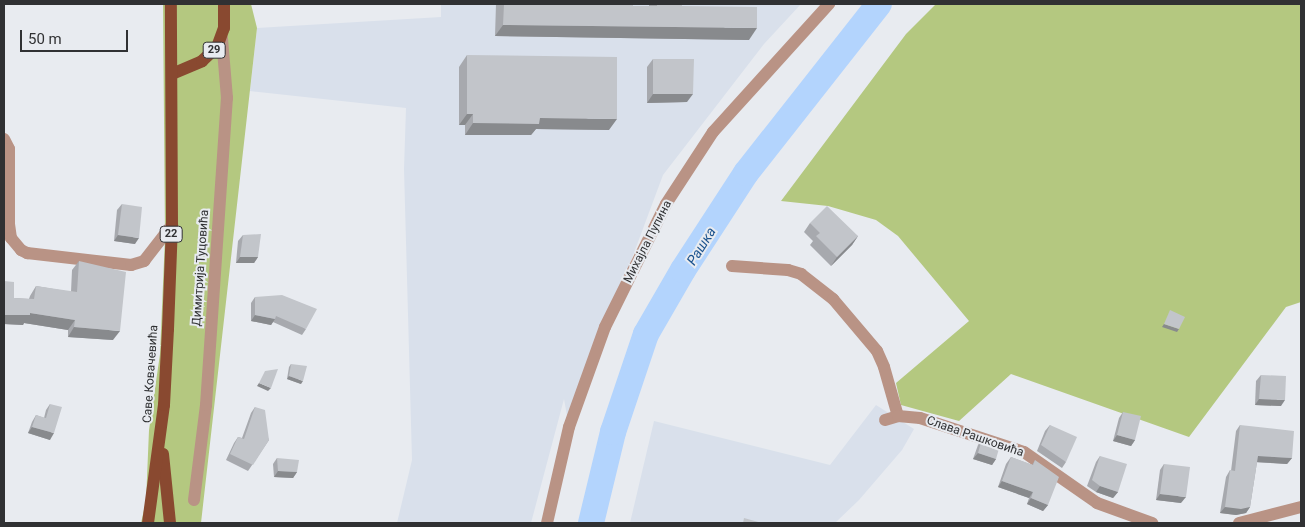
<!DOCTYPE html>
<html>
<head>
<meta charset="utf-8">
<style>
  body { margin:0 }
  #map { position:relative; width:1305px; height:527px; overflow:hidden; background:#e8ebf0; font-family:Roboto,sans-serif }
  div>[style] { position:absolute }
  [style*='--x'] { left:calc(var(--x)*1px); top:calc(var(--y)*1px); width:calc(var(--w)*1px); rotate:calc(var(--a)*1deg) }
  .built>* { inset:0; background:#d9e0eb }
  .green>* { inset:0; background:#b4c880 }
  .river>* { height:26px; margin:-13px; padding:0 13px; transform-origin:13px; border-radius:13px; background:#b3d4fd }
  .minor>* { height:12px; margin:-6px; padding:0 6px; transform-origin:6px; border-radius:6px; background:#b99385 }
  .tertiary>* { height:12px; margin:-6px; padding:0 6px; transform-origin:6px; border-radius:6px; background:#b99385 }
  .primary>* { height:12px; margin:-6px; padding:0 6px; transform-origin:6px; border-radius:6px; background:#894930 }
  .wall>* { inset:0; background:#a7a9ae }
  .shaded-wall>* { inset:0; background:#888a8d }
  .building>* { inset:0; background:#c2c5ca }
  span { translate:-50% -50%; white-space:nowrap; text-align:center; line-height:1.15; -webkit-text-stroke:4px #e8ebf0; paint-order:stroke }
  .shield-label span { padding:1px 4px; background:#e8ebf0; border:1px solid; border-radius:4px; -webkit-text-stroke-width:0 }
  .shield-label { font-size:11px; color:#303133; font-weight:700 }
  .street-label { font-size:12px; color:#303133 }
  .water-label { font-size:14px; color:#1d548f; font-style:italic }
  .frame { position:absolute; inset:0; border:5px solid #303133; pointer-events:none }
  .scale { position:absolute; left:20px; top:30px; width:108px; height:22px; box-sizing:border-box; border:2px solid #303133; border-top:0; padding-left:6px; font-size:15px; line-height:18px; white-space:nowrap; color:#303133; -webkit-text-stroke:4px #e8ebf0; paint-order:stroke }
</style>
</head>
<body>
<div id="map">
  <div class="built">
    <i style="clip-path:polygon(441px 4px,801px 4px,764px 44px,663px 175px,569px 427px,564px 399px,531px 523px,397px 523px,412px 460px,404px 169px,406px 108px,250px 91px,257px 28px,441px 17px)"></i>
    <i style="clip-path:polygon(876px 405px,914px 429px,902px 450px,859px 500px,835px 523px,630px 523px,654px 421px,830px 465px)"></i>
  </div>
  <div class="green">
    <i style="clip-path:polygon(163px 4px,251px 4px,257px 28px,201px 523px,141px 523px,146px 501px,149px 430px,160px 354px,165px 237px)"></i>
    <i style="clip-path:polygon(936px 4px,1301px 4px,1301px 302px,1286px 307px,1189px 437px,1011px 374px,959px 421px,901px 405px,896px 383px,969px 321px,898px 236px,876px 220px,828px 206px,781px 201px,906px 34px)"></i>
  </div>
  <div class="river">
    <i style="--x:591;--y:523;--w:94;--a:-76.4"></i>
    <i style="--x:613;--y:432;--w:103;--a:-71.4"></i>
    <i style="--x:646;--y:334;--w:74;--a:-60"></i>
    <i style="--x:683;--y:270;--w:116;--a:-57"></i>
    <i style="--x:746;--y:173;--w:215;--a:-51.8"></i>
  </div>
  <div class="minor">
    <i style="--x:4;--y:139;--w:11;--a:63"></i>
    <i style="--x:9;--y:149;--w:75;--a:90"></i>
    <i style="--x:9;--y:224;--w:14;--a:82"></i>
    <i style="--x:11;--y:238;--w:16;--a:50"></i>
    <i style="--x:21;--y:250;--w:7;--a:27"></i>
    <i style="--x:27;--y:253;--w:105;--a:6.6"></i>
    <i style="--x:131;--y:265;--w:14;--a:-17"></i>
    <i style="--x:144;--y:261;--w:46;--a:-52.1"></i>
    <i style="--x:732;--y:266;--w:56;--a:4.1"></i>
    <i style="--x:788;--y:270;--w:14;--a:17"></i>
    <i style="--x:801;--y:274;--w:41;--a:38"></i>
    <i style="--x:833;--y:299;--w:68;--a:49.8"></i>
    <i style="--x:877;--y:351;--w:17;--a:66"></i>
    <i style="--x:884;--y:367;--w:51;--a:74.1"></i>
    <i style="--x:885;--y:420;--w:14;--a:-17"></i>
    <i style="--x:898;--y:416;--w:22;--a:5"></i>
    <i style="--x:920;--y:418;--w:109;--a:18.1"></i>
    <i style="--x:1024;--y:452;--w:89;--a:34.9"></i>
    <i style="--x:1097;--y:503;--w:59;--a:20"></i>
    <i style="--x:194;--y:500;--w:96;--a:-82.8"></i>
    <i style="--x:206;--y:405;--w:308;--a:-86.1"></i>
    <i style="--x:227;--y:98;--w:60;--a:-94.8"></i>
    <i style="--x:1239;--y:523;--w:64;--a:-14.5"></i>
  </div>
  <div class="tertiary">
    <i style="--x:547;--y:523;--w:98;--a:-77.1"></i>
    <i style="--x:569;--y:427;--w:106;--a:-70.2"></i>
    <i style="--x:605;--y:327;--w:137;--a:-63.6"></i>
    <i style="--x:666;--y:204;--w:86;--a:-56.9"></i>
    <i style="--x:713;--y:132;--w:173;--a:-47.8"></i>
  </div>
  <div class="primary">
    <i style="--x:172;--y:74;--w:33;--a:-23"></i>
    <i style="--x:202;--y:61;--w:21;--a:-43"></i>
    <i style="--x:217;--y:47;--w:20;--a:-70"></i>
    <i style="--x:224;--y:28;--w:24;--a:-90"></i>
    <i style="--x:163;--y:454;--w:69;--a:84.2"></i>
    <i style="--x:148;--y:523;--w:119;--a:-82.3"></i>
    <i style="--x:164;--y:405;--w:76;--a:-87"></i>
    <i style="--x:168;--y:329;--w:104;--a:-87.8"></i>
    <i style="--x:172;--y:225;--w:221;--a:-90.3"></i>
  </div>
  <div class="wall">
    <i style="clip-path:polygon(496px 4px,633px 4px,633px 6px,649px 6px,649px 4px,682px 4px,682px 6px,749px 40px,495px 36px)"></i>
    <i style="clip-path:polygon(467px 55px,609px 130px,536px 129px,531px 135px,465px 135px,465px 125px,459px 125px,459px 67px)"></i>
    <i style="clip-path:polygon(653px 59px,687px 102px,647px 103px,647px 67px)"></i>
    <i style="clip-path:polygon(122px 204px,135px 244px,114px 241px,117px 210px)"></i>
    <i style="clip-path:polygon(810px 223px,858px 236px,852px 245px,831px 266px,810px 245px,813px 241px,804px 232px)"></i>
    <i style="clip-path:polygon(243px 235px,258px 257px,254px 263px,236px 263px,238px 241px)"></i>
    <i style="clip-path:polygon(79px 261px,113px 340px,68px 337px,68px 330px,24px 323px,23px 325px,4px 324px,4px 281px,14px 298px,29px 299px,30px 296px,36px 286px,71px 292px,72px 270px)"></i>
    <i style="clip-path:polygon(255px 297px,306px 329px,302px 335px,273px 322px,271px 325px,251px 321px,251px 303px)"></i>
    <i style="clip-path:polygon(291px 364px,301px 384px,287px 379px,289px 367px)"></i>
    <i style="clip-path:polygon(1261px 375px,1281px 406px,1255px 405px,1256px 381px)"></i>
    <i style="clip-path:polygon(50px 404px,50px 440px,28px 433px,32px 422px,36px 415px,44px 418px,46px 410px)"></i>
    <i style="clip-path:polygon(255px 407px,269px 440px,248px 471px,226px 460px,234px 443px,238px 437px,242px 438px,251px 413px)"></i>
    <i style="clip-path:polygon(1123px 412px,1135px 440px,1131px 446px,1113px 441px,1119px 418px)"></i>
    <i style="clip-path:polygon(1050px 425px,1066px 462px,1062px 468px,1037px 451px,1045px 431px)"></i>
    <i style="clip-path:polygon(1240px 425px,1292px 458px,1287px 464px,1257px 462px,1250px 507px,1246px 513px,1236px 515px,1220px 513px,1226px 477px,1230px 470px,1231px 471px,1236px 431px)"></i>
    <i style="clip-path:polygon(982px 439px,996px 459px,992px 465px,973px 459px,978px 445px)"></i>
    <i style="clip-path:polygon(1100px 456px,1118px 492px,1113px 498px,1096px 492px,1087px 486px,1096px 462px)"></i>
    <i style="clip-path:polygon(1011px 457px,1032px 465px,1035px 460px,1048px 505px,1043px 511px,1027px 504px,1029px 498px,998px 487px,1006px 464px)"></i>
    <i style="clip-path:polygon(277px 458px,297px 472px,293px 478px,274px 477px,273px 464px)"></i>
    <i style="clip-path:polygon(1164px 464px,1181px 503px,1156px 500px,1160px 470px)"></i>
  </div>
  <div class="shaded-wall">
    <i style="clip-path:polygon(503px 25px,757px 28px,749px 40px,495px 36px)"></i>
    <i style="clip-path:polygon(653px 94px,693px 94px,687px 102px,647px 103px)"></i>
    <i style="clip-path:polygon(467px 114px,473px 114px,465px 125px,459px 125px)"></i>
    <i style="clip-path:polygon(540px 118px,617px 119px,609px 130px,536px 129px,531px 135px,465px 135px,473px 123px)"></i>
    <i style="clip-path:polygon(118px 235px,139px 238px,135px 244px,114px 241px)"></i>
    <i style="clip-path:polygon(858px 236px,852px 245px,831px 266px,837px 257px)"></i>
    <i style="clip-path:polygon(240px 257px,258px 257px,254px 263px,236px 263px)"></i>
    <i style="clip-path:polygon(30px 313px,75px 320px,68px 330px,24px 323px,23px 325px,4px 324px,4px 315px)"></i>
    <i style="clip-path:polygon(255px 315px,275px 319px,271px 325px,251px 321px)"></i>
    <i style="clip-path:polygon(1164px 324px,1179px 329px,1177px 332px,1162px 327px)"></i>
    <i style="clip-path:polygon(74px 327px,120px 331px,113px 340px,68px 337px)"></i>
    <i style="clip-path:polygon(289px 376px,303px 381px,301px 384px,287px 379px)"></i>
    <i style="clip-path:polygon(259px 383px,271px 388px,268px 391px,257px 386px)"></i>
    <i style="clip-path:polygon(1259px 399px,1285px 400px,1281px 406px,1255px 405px)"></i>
    <i style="clip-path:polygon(32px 427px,54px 433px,50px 440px,28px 433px)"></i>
    <i style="clip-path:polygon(1117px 435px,1135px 440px,1131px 446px,1113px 441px)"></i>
    <i style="clip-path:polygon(978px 453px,996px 459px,992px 465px,973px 459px)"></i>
    <i style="clip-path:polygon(1258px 456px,1292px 458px,1287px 464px,1253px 462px)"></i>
    <i style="clip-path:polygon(278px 471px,297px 472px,293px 478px,274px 477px)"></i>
    <i style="clip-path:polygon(1002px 481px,1033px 492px,1029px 498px,998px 487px)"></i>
    <i style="clip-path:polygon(1100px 486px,1118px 492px,1113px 498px,1096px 492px)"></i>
    <i style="clip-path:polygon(1160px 494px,1186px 497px,1181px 503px,1156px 500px)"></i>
    <i style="clip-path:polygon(1031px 498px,1048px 505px,1043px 511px,1027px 504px)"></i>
    <i style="clip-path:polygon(1225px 507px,1250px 507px,1246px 513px,1236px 515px,1220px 513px)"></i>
  </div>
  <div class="building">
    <i style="clip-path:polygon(504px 4px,633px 4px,633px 6px,657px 6px,657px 4px,682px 4px,682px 6px,757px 7px,757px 28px,503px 25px)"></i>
    <i style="clip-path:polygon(467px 55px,617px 57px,617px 119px,540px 118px,539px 124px,473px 123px,473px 114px,467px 114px)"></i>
    <i style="clip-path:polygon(653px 59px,694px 59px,693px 94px,653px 94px)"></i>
    <i style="clip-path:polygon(122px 204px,142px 207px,139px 238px,118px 235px)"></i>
    <i style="clip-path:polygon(827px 206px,858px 236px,837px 257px,816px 236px,820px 233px,810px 223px)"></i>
    <i style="clip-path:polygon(261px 234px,258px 257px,240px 257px,243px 235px)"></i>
    <i style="clip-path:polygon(79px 261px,126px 272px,120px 331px,74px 327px,75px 320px,30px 313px,30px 315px,4px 315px,4px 281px,14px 282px,14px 298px,34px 299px,36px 286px,77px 292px)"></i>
    <i style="clip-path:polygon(282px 295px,317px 309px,306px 329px,276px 316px,275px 319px,255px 315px,255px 297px)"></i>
    <i style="clip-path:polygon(1170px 310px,1185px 317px,1179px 329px,1164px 324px)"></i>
    <i style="clip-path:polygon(291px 364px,307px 366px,303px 381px,289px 376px)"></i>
    <i style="clip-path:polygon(278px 369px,271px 388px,259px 383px,265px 371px)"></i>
    <i style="clip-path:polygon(1261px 375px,1286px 376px,1285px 400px,1259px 399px)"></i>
    <i style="clip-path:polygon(50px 404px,62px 407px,54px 433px,32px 427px,36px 415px,46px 418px)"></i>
    <i style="clip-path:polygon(255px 407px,265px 410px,269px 440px,253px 465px,230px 454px,238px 437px,244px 439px)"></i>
    <i style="clip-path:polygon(1123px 412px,1141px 416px,1135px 440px,1117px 435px)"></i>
    <i style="clip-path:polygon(1050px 425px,1077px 437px,1066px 462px,1041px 445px)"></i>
    <i style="clip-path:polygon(1240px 425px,1294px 431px,1292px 458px,1258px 456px,1250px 507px,1241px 509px,1225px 507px,1230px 470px,1235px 471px)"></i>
    <i style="clip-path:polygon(982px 439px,1000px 445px,996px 459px,978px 453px)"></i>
    <i style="clip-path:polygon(1100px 456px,1127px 464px,1118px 492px,1100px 486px,1092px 480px)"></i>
    <i style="clip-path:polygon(1011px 457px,1033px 465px,1035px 460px,1059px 477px,1048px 505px,1031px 498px,1033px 492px,1002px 481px)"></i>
    <i style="clip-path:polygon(277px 458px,299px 460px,297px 472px,278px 471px)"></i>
    <i style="clip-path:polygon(1164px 464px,1190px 467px,1186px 497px,1160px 494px)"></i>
    <i style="clip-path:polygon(744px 518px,762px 523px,743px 523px)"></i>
  </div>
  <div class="shield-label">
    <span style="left:214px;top:50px">29</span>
    <span style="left:171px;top:234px">22</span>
  </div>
  <div class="street-label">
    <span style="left:648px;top:242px;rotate:-63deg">Михајла Пупина</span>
    <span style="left:201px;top:268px;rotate:-86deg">Димитрија Туцовића</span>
    <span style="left:151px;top:374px;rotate:-86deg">Саве Ковачевића</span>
    <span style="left:975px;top:437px;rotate:19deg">Слава Рашковића</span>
  </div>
  <div class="water-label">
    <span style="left:701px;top:246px;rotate:-58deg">Рашка</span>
  </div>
  <div class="frame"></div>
  <div class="scale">50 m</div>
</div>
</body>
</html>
